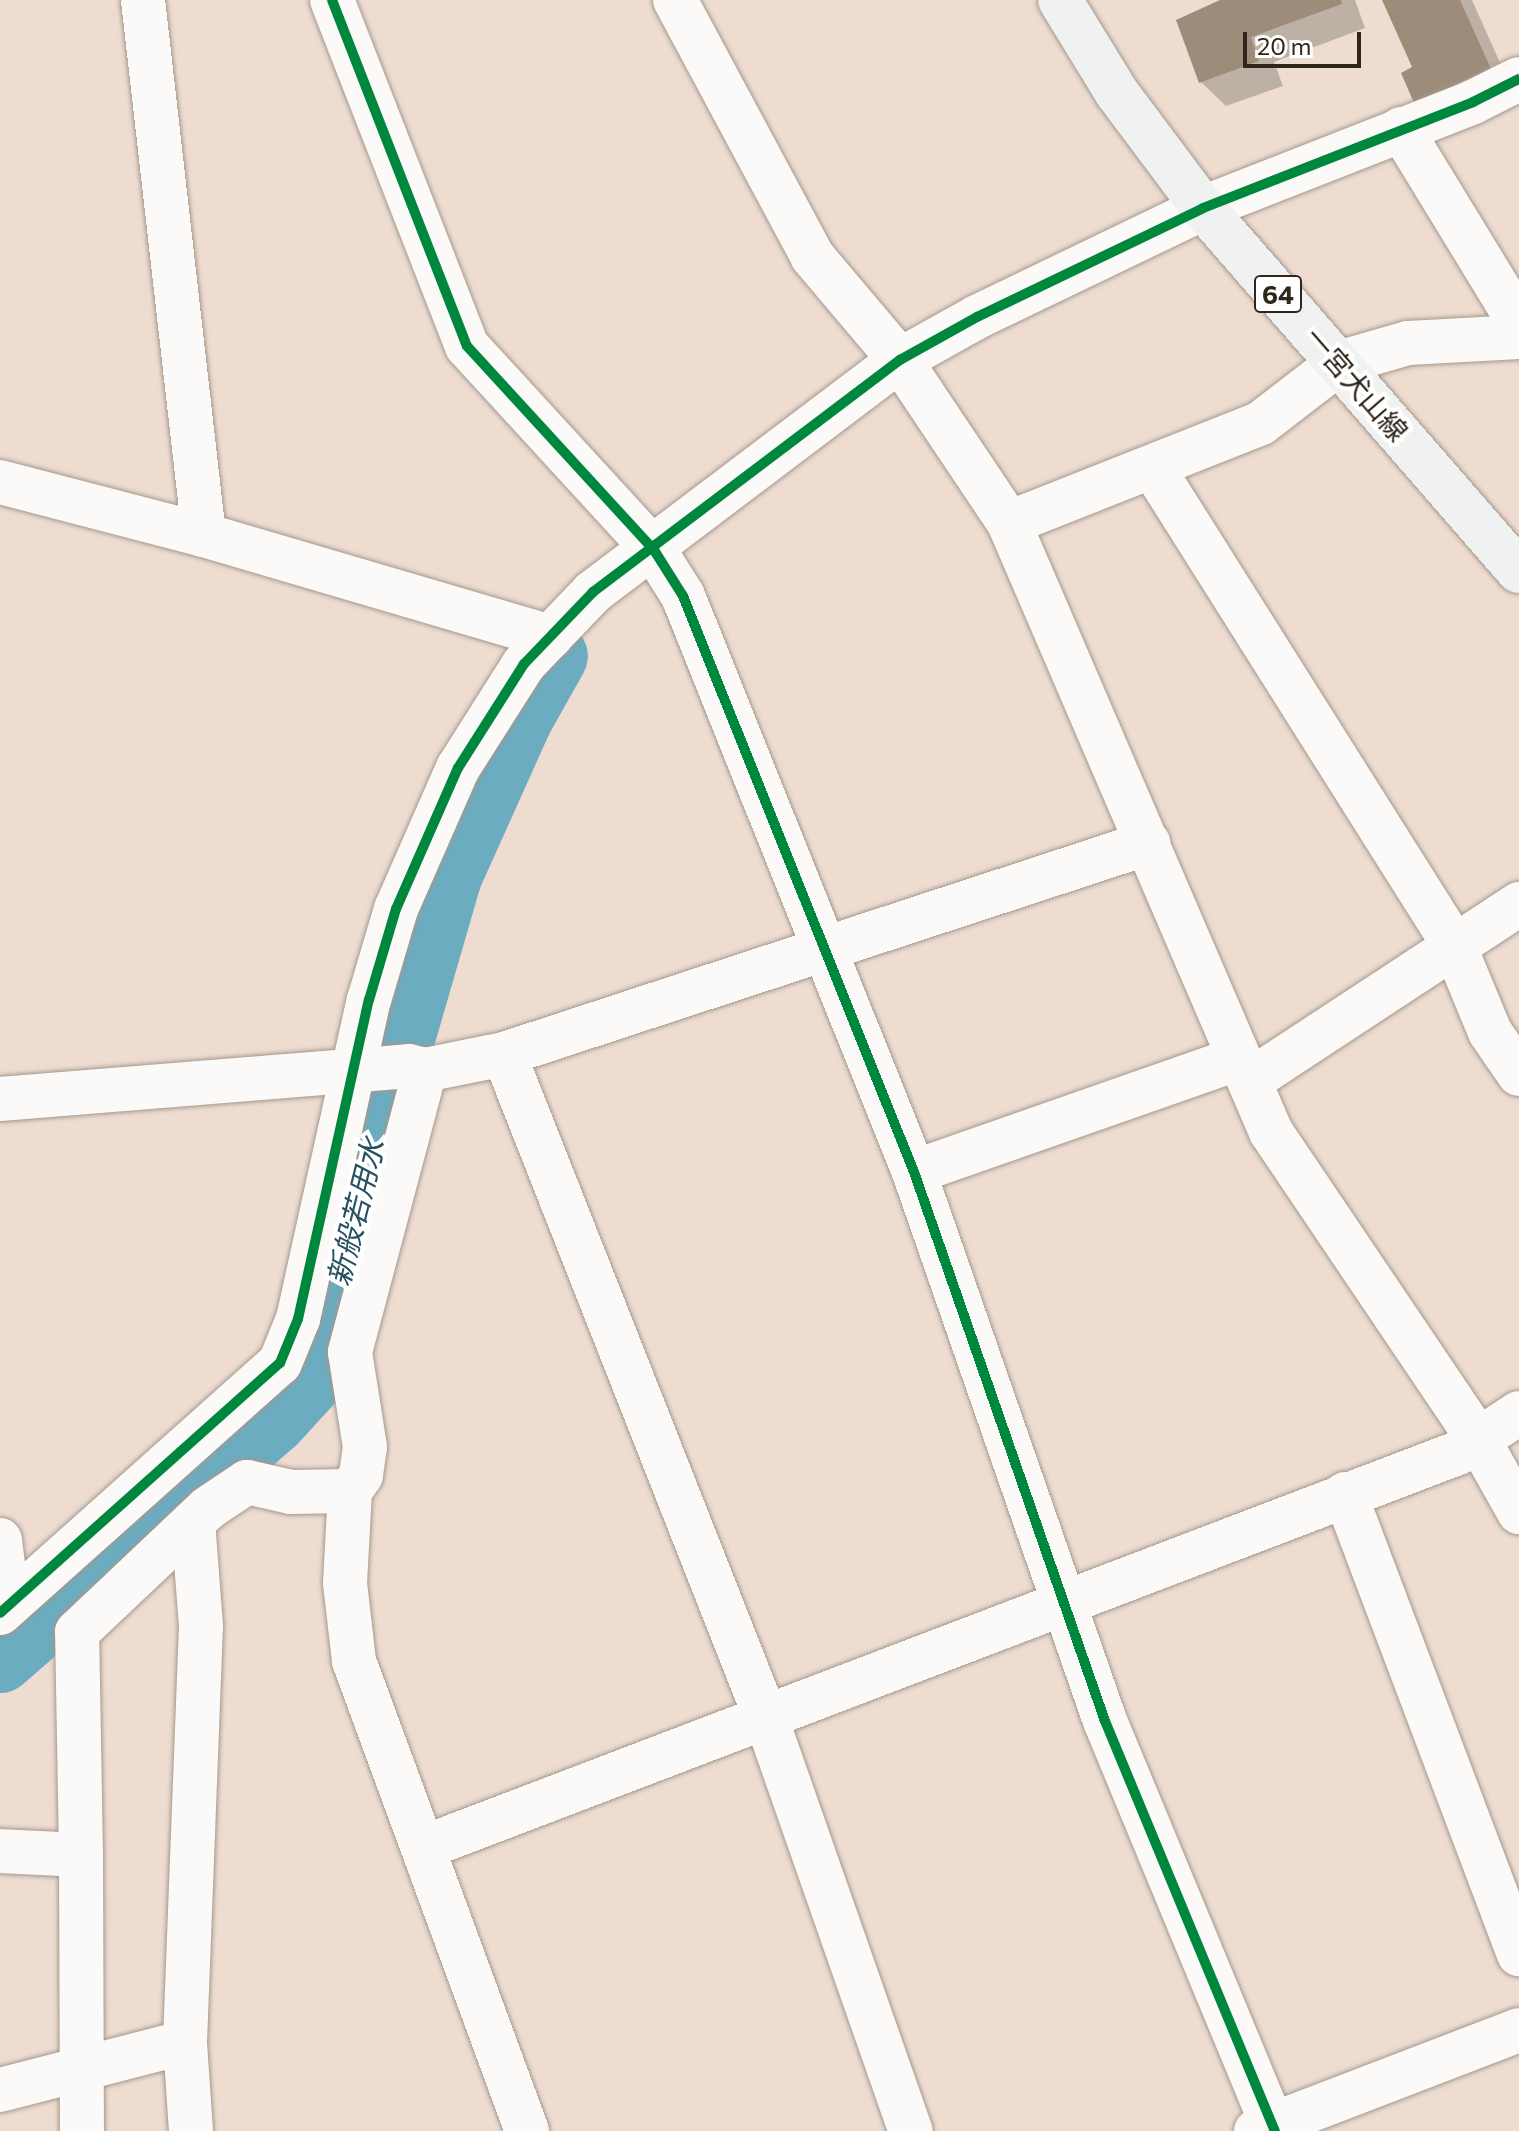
<!DOCTYPE html>
<html>
<head>
<meta charset="utf-8">
<style>
  body { margin:0 }
  #map { position:relative; width:1519px; height:2131px; overflow:hidden; background:#eddccf; font-family:Commissioner,"Noto Sans JP",sans-serif }
  div>[style] { position:absolute }
  [style*='--x'] { left:calc(var(--x)*1px); top:calc(var(--y)*1px); width:calc(var(--w)*1px); rotate:calc(var(--a)*1deg) }
  .shadow>* { inset:0; background:#0003 }
  .river>* { height:70px; margin:-35px; padding:0 35px; transform-origin:35px; border-radius:35px; background:#6bacc0 }
  .building>* { inset:0; background:#9e8c7a }
  .roads { filter:drop-shadow(0 0 2px #a5988e) drop-shadow(0 0 2px #a5988e) }
  .minor>* { height:44px; margin:-22px; padding:0 22px; transform-origin:22px; border-radius:22px; background:#fcfaf8 }
  .major>* { height:44px; margin:-22px; padding:0 22px; transform-origin:22px; border-radius:22px; background:#f0f1f1 }
  .cycleway>* { height:10px; margin:-5px; padding:0 5px; transform-origin:5px; border-radius:5px; background:#00873e }
  span { translate:-50% -50%; white-space:nowrap; text-align:center; line-height:1.15; -webkit-text-stroke:8px #fff; paint-order:stroke }
  .shield-label span { padding:2px 6px; background:#fff; border:2px solid; border-radius:6px; -webkit-text-stroke-width:0 }
  .shield-label { font-size:26px; color:#30251b; font-weight:700 }
  .street-label { font-size:28px; color:#30251b }
  .water-label { font-size:30px; color:#275060; font-style:italic }
  .scale { position:absolute; left:1243px; top:32px; width:118px; height:36px; box-sizing:border-box; border:4px solid #30251b; border-top:0; padding-left:10px; font-size:24px; line-height:28px; white-space:nowrap; color:#30251b; -webkit-text-stroke:6px #fff; paint-order:stroke }
</style>
</head>
<body>
<div id="map">
  <div class="shadow">
    <i style="clip-path:polygon(1222px 0,1355px 0,1365px 28px,1274px 62px,1283px 86px,1226px 106px,1201px 82px)"></i>
    <i style="clip-path:polygon(evenodd,1384px 0,1472px 0,1514px 94px,1441px 126px,1384px 0,1499px 63px,1501px 66px,1435px 95px,1435px 91px,1499px 63px)"></i>
  </div>
  <div class="river">
    <i style="--x:0;--y:1658;--w:361;--a:-41.2"></i>
    <i style="--x:272;--y:1420;--w:65;--a:-47.5"></i>
    <i style="--x:316;--y:1372;--w:273;--a:-76.4"></i>
    <i style="--x:380;--y:1107;--w:241;--a:-73.8"></i>
    <i style="--x:447;--y:876;--w:173;--a:-65.8"></i>
    <i style="--x:518;--y:718;--w:71;--a:-60.6"></i>
  </div>
  <div class="building">
    <i style="clip-path:polygon(1220px 0,1341px 0,1342px 4px,1251px 37px,1259px 61px,1199px 83px,1176px 20px)"></i>
    <i style="clip-path:polygon(1382px 0,1460px 0,1491px 69px,1414px 103px,1401px 73px,1412px 67px)"></i>
  </div>
  <div class="roads">
    <div class="minor">
      <i style="--x:143;--y:0;--w:538;--a:83.5"></i>
      <i style="--x:332;--y:0;--w:371;--a:68.7"></i>
      <i style="--x:467;--y:346;--w:277;--a:47.5"></i>
      <i style="--x:654;--y:550;--w:54;--a:57.8"></i>
      <i style="--x:683;--y:596;--w:621;--a:68.15"></i>
      <i style="--x:914;--y:1172;--w:581;--a:70.82"></i>
      <i style="--x:1105;--y:1721;--w:444;--a:67.5"></i>
      <i style="--x:675;--y:0;--w:290;--a:61.8"></i>
      <i style="--x:812;--y:256;--w:136;--a:49.8"></i>
      <i style="--x:900;--y:360;--w:196;--a:56.2"></i>
      <i style="--x:1009;--y:523;--w:663;--a:66.72"></i>
      <i style="--x:1271;--y:1132;--w:370;--a:56"></i>
      <i style="--x:1478;--y:1439;--w:84;--a:60.7"></i>
      <i style="--x:1401;--y:129;--w:226;--a:58.6"></i>
      <i style="--x:1153;--y:468;--w:564;--a:57.75"></i>
      <i style="--x:1454;--y:945;--w:94;--a:67.5"></i>
      <i style="--x:1490;--y:1032;--w:51;--a:55.4"></i>
      <i style="--x:0;--y:482;--w:211;--a:14.6"></i>
      <i style="--x:204;--y:535;--w:361;--a:16.4"></i>
      <i style="--x:1009;--y:523;--w:271;--a:-21.6"></i>
      <i style="--x:1261;--y:423;--w:98;--a:-37.6"></i>
      <i style="--x:1339;--y:363;--w:72;--a:-16.2"></i>
      <i style="--x:1408;--y:343;--w:111;--a:-3.1"></i>
      <i style="--x:504;--y:1054;--w:714;--a:68.47"></i>
      <i style="--x:766;--y:1718;--w:438;--a:70.7"></i>
      <i style="--x:1251;--y:1080;--w:321;--a:-33.3"></i>
      <i style="--x:0;--y:1099;--w:410;--a:-4.6"></i>
      <i style="--x:409;--y:1066;--w:16;--a:14"></i>
      <i style="--x:425;--y:1070;--w:81;--a:-11.4"></i>
      <i style="--x:504;--y:1054;--w:678;--a:-18.14"></i>
      <i style="--x:914;--y:1172;--w:341;--a:-19.3"></i>
      <i style="--x:350;--y:1491;--w:19;--a:-55"></i>
      <i style="--x:361;--y:1475;--w:28;--a:-82"></i>
      <i style="--x:365;--y:1447;--w:96;--a:-99"></i>
      <i style="--x:350;--y:1352;--w:292;--a:-75.1"></i>
      <i style="--x:1345;--y:1494;--w:492;--a:69.3"></i>
      <i style="--x:0;--y:1540;--w:66;--a:83.1"></i>
      <i style="--x:0;--y:1613;--w:375;--a:-41.8"></i>
      <i style="--x:280;--y:1363;--w:48;--a:-67.8"></i>
      <i style="--x:298;--y:1319;--w:327;--a:-77.5"></i>
      <i style="--x:369;--y:1000;--w:95;--a:-73.5"></i>
      <i style="--x:396;--y:909;--w:154;--a:-66.3"></i>
      <i style="--x:458;--y:768;--w:123;--a:-57.6"></i>
      <i style="--x:524;--y:664;--w:100;--a:-46.2"></i>
      <i style="--x:593;--y:592;--w:385;--a:-37.1"></i>
      <i style="--x:900;--y:360;--w:88;--a:-29.2"></i>
      <i style="--x:977;--y:317;--w:251;--a:-25.7"></i>
      <i style="--x:1203;--y:208;--w:290;--a:-21.4"></i>
      <i style="--x:1473;--y:102;--w:51;--a:-26.6"></i>
      <i style="--x:425;--y:1847;--w:1106;--a:-20.88"></i>
      <i style="--x:1458;--y:1453;--w:73;--a:-33.3"></i>
      <i style="--x:0;--y:1851;--w:81;--a:2.8"></i>
      <i style="--x:81;--y:1855;--w:223;--a:-91"></i>
      <i style="--x:77;--y:1632;--w:180;--a:-43.4"></i>
      <i style="--x:208;--y:1508;--w:47;--a:-33.7"></i>
      <i style="--x:247;--y:1482;--w:45;--a:12.8"></i>
      <i style="--x:291;--y:1492;--w:59;--a:-1"></i>
      <i style="--x:350;--y:1491;--w:92;--a:93.1"></i>
      <i style="--x:345;--y:1583;--w:79;--a:83.4"></i>
      <i style="--x:354;--y:1661;--w:501;--a:69.79"></i>
      <i style="--x:81;--y:1855;--w:276;--a:89.8"></i>
      <i style="--x:0;--y:2090;--w:191;--a:-14.5"></i>
      <i style="--x:191;--y:2131;--w:89;--a:-93.9"></i>
      <i style="--x:185;--y:2042;--w:416;--a:-87.8"></i>
      <i style="--x:201;--y:1626;--w:104;--a:-94.4"></i>
      <i style="--x:1256;--y:2131;--w:282;--a:-21"></i>
    </div>
    <div class="major">
      <i style="--x:1060;--y:0;--w:109;--a:58.5"></i>
      <i style="--x:1117;--y:93;--w:144;--a:53.2"></i>
      <i style="--x:1203;--y:208;--w:481;--a:49"></i>
    </div>
  </div>
  <div class="cycleway">
    <i style="--x:332;--y:0;--w:371;--a:68.7"></i>
    <i style="--x:467;--y:346;--w:277;--a:47.5"></i>
    <i style="--x:654;--y:550;--w:54;--a:57.8"></i>
    <i style="--x:683;--y:596;--w:621;--a:68.15"></i>
    <i style="--x:914;--y:1172;--w:581;--a:70.82"></i>
    <i style="--x:1105;--y:1721;--w:444;--a:67.5"></i>
    <i style="--x:0;--y:1613;--w:375;--a:-41.8"></i>
    <i style="--x:280;--y:1363;--w:48;--a:-67.8"></i>
    <i style="--x:298;--y:1319;--w:327;--a:-77.5"></i>
    <i style="--x:369;--y:1000;--w:95;--a:-73.5"></i>
    <i style="--x:396;--y:909;--w:154;--a:-66.3"></i>
    <i style="--x:458;--y:768;--w:123;--a:-57.6"></i>
    <i style="--x:524;--y:664;--w:100;--a:-46.2"></i>
    <i style="--x:593;--y:592;--w:385;--a:-37.1"></i>
    <i style="--x:900;--y:360;--w:88;--a:-29.2"></i>
    <i style="--x:977;--y:317;--w:251;--a:-25.7"></i>
    <i style="--x:1203;--y:208;--w:290;--a:-21.4"></i>
    <i style="--x:1473;--y:102;--w:51;--a:-26.6"></i>
  </div>
  <div class="shield-label">
    <span style="left:1278px;top:294px">64</span>
  </div>
  <div class="street-label">
    <span style="left:1357px;top:384px;rotate:49deg">一宮犬山線</span>
  </div>
  <div class="water-label">
    <span style="left:355px;top:1212px;rotate:-76deg">新般若用水</span>
  </div>
  <div class="scale">20 m</div>
</div>
</body>
</html>
